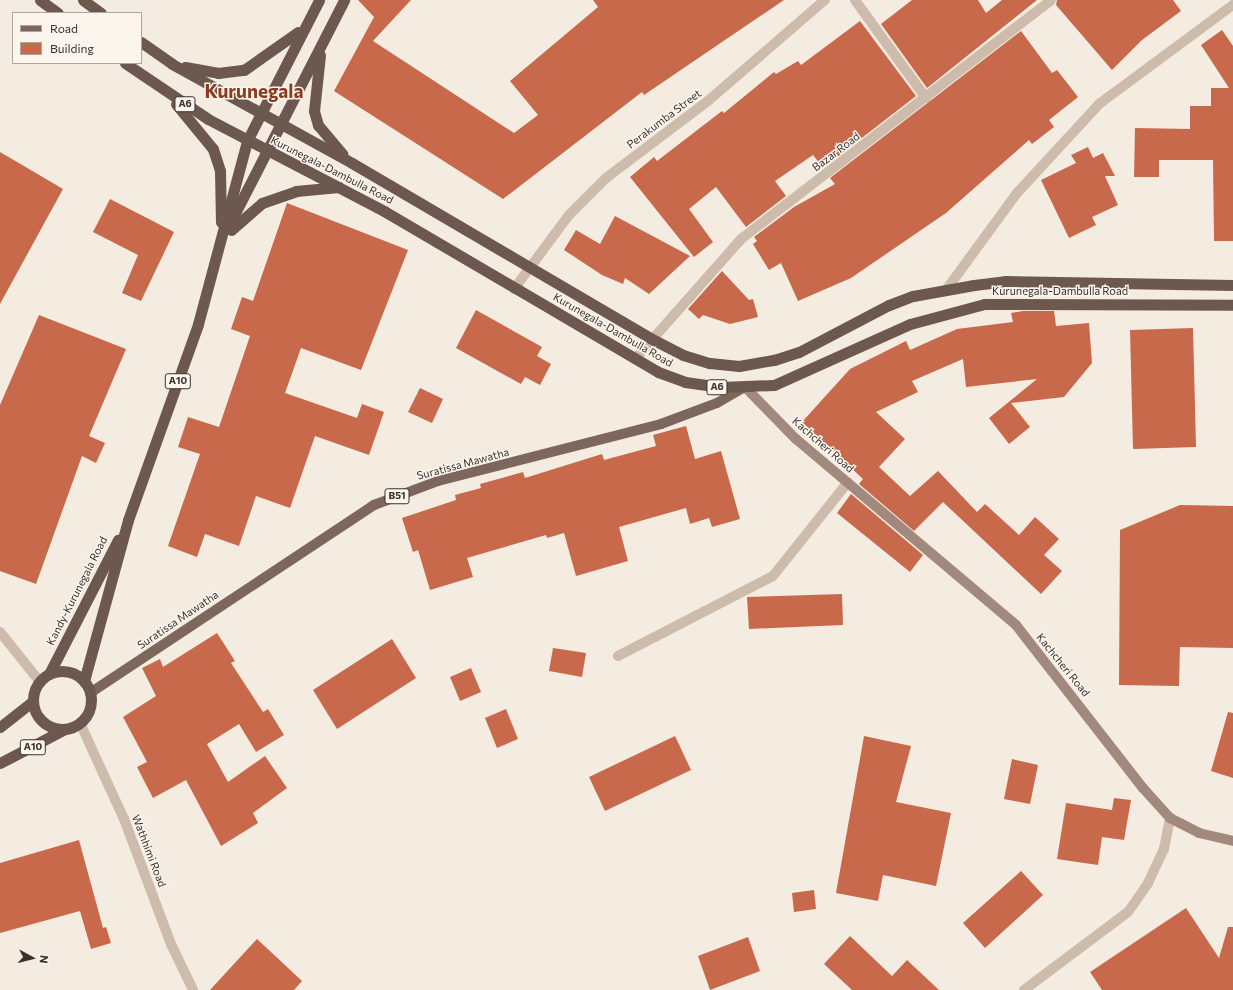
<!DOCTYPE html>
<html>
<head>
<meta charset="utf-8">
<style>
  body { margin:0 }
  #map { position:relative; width:1233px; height:990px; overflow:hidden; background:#f4ebe1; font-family:Commissioner,sans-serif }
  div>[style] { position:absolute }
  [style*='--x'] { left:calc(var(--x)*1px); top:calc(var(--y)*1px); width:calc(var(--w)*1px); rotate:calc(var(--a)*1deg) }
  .building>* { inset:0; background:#c8694b }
  .minor>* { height:10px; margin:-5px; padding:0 5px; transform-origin:5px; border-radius:5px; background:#cdbbac }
  .tertiary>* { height:10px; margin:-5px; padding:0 5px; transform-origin:5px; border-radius:5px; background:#cdbbac }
  .secondary>* { height:10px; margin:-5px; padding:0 5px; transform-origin:5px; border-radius:5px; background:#a18a7d }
  .primary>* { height:10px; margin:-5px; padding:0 5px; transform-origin:5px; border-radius:5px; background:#7d675c }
  .trunk>* { height:11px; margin:-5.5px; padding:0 5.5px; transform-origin:5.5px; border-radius:5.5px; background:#6c584f }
  .trunk>.ring { margin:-5.5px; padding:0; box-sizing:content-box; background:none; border:11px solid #6c584f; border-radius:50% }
  span { translate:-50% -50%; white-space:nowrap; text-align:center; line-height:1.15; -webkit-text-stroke:3px #fbf5ee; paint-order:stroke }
  .shield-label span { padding:1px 3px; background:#fbf5ee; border:1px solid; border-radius:3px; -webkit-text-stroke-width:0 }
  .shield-label { font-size:10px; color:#3b302b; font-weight:700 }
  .street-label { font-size:11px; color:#3b302b }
  .town-label { font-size:19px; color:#8c3b22; font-weight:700 }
  .legend { position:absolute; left:12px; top:12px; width:130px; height:52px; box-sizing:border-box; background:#fbf5ee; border:1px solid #aea6a0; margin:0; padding:5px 7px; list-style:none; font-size:12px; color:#3b302b }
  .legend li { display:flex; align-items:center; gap:8px; height:20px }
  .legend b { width:20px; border:1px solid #aea6a0 }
  .north { position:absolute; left:12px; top:938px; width:40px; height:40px; -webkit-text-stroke:3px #fbf5ee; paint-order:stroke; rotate:97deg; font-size:11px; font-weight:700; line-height:16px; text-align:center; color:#3b302b }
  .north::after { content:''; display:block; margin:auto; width:14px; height:18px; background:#3b302b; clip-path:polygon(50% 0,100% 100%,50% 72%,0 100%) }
</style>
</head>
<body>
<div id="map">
  <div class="building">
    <i style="clip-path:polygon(358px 0,411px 0,373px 41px,514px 133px,538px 115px,510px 81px,598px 7px,593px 0,784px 0,644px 95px,642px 92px,503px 199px,334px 91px,374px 17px)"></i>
    <i style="clip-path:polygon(912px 0,978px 0,986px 13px,1002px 0,1037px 0,927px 88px,881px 24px)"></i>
    <i style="clip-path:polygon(1057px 0,1173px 0,1181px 11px,1142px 40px,1112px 70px,1056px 5px)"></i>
    <i style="clip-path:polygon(860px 21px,916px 96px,823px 168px,813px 155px,775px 181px,786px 196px,746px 227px,716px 187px,689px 209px,713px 242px,694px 257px,630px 177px,654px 157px,657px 161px,722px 111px,724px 113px,774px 72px,776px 74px,798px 61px,801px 65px)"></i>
    <i style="clip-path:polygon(1222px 30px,1233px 46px,1233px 241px,1214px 241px,1213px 160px,1159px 160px,1159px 177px,1134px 177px,1135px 128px,1190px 129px,1190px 106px,1211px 106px,1211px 88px,1229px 88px,1201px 45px)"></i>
    <i style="clip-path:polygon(1021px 31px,1052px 73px,1057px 70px,1078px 97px,1049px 120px,1054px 127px,1032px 144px,1029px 140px,946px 213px,851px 278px,798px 301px,781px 263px,769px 270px,753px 244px,757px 241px,754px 237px,794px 207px,835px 184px,830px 178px)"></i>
    <i style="clip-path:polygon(1088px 147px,1093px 158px,1103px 153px,1115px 176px,1105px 176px,1118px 205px,1092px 217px,1096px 225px,1069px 238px,1041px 180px,1076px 163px,1071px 155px)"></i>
    <i style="clip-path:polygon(0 152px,63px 189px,0 304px)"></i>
    <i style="clip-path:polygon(110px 199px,174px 232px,141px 301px,122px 293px,138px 255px,93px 232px)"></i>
    <i style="clip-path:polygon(287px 203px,408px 250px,361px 370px,301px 348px,285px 393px,357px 418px,362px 404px,384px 412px,369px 455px,315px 436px,290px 508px,256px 496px,239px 546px,205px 534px,197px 557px,168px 546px,200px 454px,178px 447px,188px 417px,219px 427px,250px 336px,231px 329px,242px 297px,253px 301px)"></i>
    <i style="clip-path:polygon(615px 216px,690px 256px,649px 294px,625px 278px,623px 284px,602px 275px,564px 250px,576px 230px,600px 244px)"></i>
    <i style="clip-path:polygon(722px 271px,749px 300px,753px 299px,758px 317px,730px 324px,703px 315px,699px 319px,688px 309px)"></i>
    <i style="clip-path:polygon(476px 310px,542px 347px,537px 356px,551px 364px,540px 385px,525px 377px,521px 384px,456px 348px)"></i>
    <i style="clip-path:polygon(1023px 311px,1054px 311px,1056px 326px,1089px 323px,1092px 363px,1064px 397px,1011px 403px,1030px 427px,1009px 444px,989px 418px,1037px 379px,966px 387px,963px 359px,912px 381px,918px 392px,876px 412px,905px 439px,879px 467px,910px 496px,938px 471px,977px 512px,985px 504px,1019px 535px,1035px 517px,1059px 539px,1044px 555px,1062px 571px,1041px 594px,943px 502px,914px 531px,859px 484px,863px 479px,802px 422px,850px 369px,906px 341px,910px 350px,957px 329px,1013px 322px,1011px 313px)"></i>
    <i style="clip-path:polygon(39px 315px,126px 349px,89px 436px,105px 443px,96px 463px,82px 456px,36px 584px,0 571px,0 405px)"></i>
    <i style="clip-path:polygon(1193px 328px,1196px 447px,1133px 449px,1130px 330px)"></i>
    <i style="clip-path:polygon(420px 388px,443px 399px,432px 423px,408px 412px)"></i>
    <i style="clip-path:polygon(686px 426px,695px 459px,721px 451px,740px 519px,712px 527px,709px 518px,690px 524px,686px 508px,619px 527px,628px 561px,576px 576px,564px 533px,547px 538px,546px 535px,467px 558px,473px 577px,430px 590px,418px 550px,413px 552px,402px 518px,456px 500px,455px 495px,481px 488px,480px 484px,523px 472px,525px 478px,602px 454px,604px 460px,656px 446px,653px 435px)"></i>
    <i style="clip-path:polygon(851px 494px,923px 555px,910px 572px,837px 513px)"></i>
    <i style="clip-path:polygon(1180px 505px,1233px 506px,1233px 648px,1180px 647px,1179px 686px,1119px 685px,1120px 530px)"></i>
    <i style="clip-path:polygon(842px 594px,843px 625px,749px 629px,747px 597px)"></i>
    <i style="clip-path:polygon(217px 633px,235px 661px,231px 663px,263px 712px,268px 709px,284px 735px,256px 752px,239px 724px,207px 744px,228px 782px,265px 756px,287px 788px,253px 813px,258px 823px,221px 846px,186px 780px,153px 798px,137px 767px,147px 762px,123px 717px,156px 696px,142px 668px,160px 659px,163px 667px)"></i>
    <i style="clip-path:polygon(392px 639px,416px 678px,337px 729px,313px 690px)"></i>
    <i style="clip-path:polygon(553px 648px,586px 653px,582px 677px,549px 671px)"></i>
    <i style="clip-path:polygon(471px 668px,481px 692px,460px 701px,450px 677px)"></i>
    <i style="clip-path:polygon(506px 709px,518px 739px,497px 748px,485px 718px)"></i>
    <i style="clip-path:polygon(1228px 712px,1233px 713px,1233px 778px,1211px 771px)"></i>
    <i style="clip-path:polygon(675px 736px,691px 770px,605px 811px,589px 777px)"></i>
    <i style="clip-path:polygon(864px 736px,911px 746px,896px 802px,951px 813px,936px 886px,883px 875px,878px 901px,836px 893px)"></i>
    <i style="clip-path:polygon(1012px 759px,1038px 765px,1030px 804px,1004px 799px)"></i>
    <i style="clip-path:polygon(1114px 798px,1131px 800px,1124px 840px,1102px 837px,1098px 865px,1057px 859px,1066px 803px,1112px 810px)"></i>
    <i style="clip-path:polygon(79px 840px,103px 928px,106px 927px,111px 943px,91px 949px,80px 911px,0 933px,0 863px)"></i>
    <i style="clip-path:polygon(1021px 871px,1043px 895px,985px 948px,963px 923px)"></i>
    <i style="clip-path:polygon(814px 890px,816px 909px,794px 912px,792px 893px)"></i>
    <i style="clip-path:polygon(1186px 908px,1219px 958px,1228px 927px,1233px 927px,1233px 990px,1102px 990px,1090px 972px)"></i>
    <i style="clip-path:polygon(850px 936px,892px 976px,907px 960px,939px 990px,852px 990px,824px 964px)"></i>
    <i style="clip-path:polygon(748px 937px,760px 971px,710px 990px,698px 956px)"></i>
    <i style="clip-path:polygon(257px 939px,302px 981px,294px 990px,210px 990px)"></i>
  </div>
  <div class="minor">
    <i style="--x:855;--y:0;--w:121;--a:54.1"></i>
    <i style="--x:514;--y:289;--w:92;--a:-53.4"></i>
    <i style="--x:569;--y:215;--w:52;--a:-45"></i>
    <i style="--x:606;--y:178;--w:129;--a:-37.1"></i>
    <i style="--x:709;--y:100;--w:153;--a:-40.8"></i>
    <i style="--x:946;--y:290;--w:120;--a:-53.8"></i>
    <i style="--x:1017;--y:193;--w:121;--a:-47.3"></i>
    <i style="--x:1099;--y:104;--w:167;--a:-36.5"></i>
    <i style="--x:635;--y:359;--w:160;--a:-48.5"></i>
    <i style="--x:741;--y:239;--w:391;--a:-37.6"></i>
    <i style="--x:0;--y:632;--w:64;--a:51.3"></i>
    <i style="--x:618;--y:656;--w:174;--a:-27.3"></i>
    <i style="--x:773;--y:576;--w:120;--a:-51.4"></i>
  </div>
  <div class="tertiary">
    <i style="--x:80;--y:723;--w:106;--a:65.4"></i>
    <i style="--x:124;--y:819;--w:134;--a:69.4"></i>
    <i style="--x:171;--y:944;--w:51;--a:64.4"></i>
    <i style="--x:1024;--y:990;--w:130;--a:-36.9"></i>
    <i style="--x:1128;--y:912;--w:35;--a:-55"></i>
    <i style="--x:1148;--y:883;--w:38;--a:-65"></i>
    <i style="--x:1164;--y:849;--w:32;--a:-79"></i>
  </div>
  <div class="secondary">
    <i style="--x:745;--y:387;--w:73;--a:45.6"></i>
    <i style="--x:796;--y:439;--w:288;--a:40.2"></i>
    <i style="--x:1016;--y:625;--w:207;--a:52.1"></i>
    <i style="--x:1143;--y:788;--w:40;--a:48"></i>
    <i style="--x:1170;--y:818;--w:33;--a:27"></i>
    <i style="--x:1199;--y:833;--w:35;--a:13"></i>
  </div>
  <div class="primary">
    <i style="--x:90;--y:693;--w:341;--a:-33.5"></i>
    <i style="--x:374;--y:505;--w:68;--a:-20.6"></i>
    <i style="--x:438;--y:481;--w:230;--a:-14.3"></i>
    <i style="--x:661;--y:424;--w:60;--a:-20.6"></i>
    <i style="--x:717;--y:403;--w:32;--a:-30"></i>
  </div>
  <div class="trunk">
    <i style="--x:40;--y:0;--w:22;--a:36"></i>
    <i style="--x:83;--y:0;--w:22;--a:36"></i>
    <i style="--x:141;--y:42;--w:38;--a:35"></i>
    <i style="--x:172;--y:64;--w:205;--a:28.8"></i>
    <i style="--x:352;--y:163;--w:346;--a:30.4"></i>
    <i style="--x:650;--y:338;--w:37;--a:27"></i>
    <i style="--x:683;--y:355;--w:28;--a:17"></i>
    <i style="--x:710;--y:363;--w:29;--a:6"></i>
    <i style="--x:739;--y:366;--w:36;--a:-10"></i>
    <i style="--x:774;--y:360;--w:26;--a:-18"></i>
    <i style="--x:799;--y:352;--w:102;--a:-27.6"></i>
    <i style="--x:889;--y:305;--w:26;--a:-21"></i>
    <i style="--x:913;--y:296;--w:62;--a:-10.2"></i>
    <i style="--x:974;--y:285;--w:31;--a:-7"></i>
    <i style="--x:1005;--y:281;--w:228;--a:1"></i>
    <i style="--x:320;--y:55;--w:56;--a:96.1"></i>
    <i style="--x:314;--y:111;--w:15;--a:74"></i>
    <i style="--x:318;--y:125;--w:38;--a:50"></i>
    <i style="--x:125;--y:63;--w:100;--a:34"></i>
    <i style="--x:208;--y:119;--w:199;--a:27.6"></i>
    <i style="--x:384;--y:211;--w:318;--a:30.4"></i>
    <i style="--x:658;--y:372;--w:29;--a:20"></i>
    <i style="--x:685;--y:382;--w:36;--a:8"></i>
    <i style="--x:721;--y:387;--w:53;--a:-2.2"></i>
    <i style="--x:774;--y:385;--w:149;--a:-24.2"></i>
    <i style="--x:910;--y:324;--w:77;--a:-15.1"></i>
    <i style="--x:984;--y:304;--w:249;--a:0.2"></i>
    <i style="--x:185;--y:67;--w:34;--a:10"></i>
    <i style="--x:218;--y:73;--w:26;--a:-7"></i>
    <i style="--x:244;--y:70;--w:66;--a:-35.1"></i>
    <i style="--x:176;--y:104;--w:58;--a:50.6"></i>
    <i style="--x:213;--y:149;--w:23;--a:72"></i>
    <i style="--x:220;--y:171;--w:51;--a:88.9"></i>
    <i style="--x:229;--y:225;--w:253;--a:-62.9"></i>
    <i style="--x:231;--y:230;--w:41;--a:-41.1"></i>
    <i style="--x:262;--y:203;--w:36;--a:-19"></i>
    <i style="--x:296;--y:191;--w:43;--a:-5.3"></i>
    <i class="ring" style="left:33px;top:671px;width:47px;height:47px"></i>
    <i style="--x:49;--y:674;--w:151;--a:-62.8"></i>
    <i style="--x:84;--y:681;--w:167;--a:-74.7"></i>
    <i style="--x:128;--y:520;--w:208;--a:-70.3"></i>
    <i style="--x:198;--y:324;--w:189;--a:-75"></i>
    <i style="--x:247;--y:141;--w:158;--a:-62.9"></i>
    <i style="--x:0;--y:727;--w:42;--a:-38.2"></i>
    <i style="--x:0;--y:763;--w:73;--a:-27.6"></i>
  </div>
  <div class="shield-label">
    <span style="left:185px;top:104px">A6</span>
    <span style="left:178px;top:381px">A10</span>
    <span style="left:717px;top:387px">A6</span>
    <span style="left:397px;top:496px">B51</span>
    <span style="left:33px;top:747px">A10</span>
  </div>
  <div class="street-label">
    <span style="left:664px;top:119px;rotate:-37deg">Perakumba Street</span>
    <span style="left:836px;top:152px;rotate:-37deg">Bazar Road</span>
    <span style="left:332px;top:170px;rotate:27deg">Kurunegala-Dambulla Road</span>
    <span style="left:1060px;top:291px">Kurunegala-Dambulla Road</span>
    <span style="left:613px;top:330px;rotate:30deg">Kurunegala-Dambulla Road</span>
    <span style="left:823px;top:445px;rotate:41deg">Kachcheri Road</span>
    <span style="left:463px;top:464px;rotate:-15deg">Suratissa Mawatha</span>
    <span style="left:77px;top:591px;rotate:-63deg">Kandy-Kurunegala Road</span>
    <span style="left:178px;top:620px;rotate:-34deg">Suratissa Mawatha</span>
    <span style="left:1063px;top:665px;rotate:51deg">Kachcheri Road</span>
    <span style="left:149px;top:851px;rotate:69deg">Wathhimi Road</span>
  </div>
  <div class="town-label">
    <span style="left:254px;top:91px">Kurunegala</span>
  </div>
  <ul class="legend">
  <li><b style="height:5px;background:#7d675c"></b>Road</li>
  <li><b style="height:11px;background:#c8694b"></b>Building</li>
  </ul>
  <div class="north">N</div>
</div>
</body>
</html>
